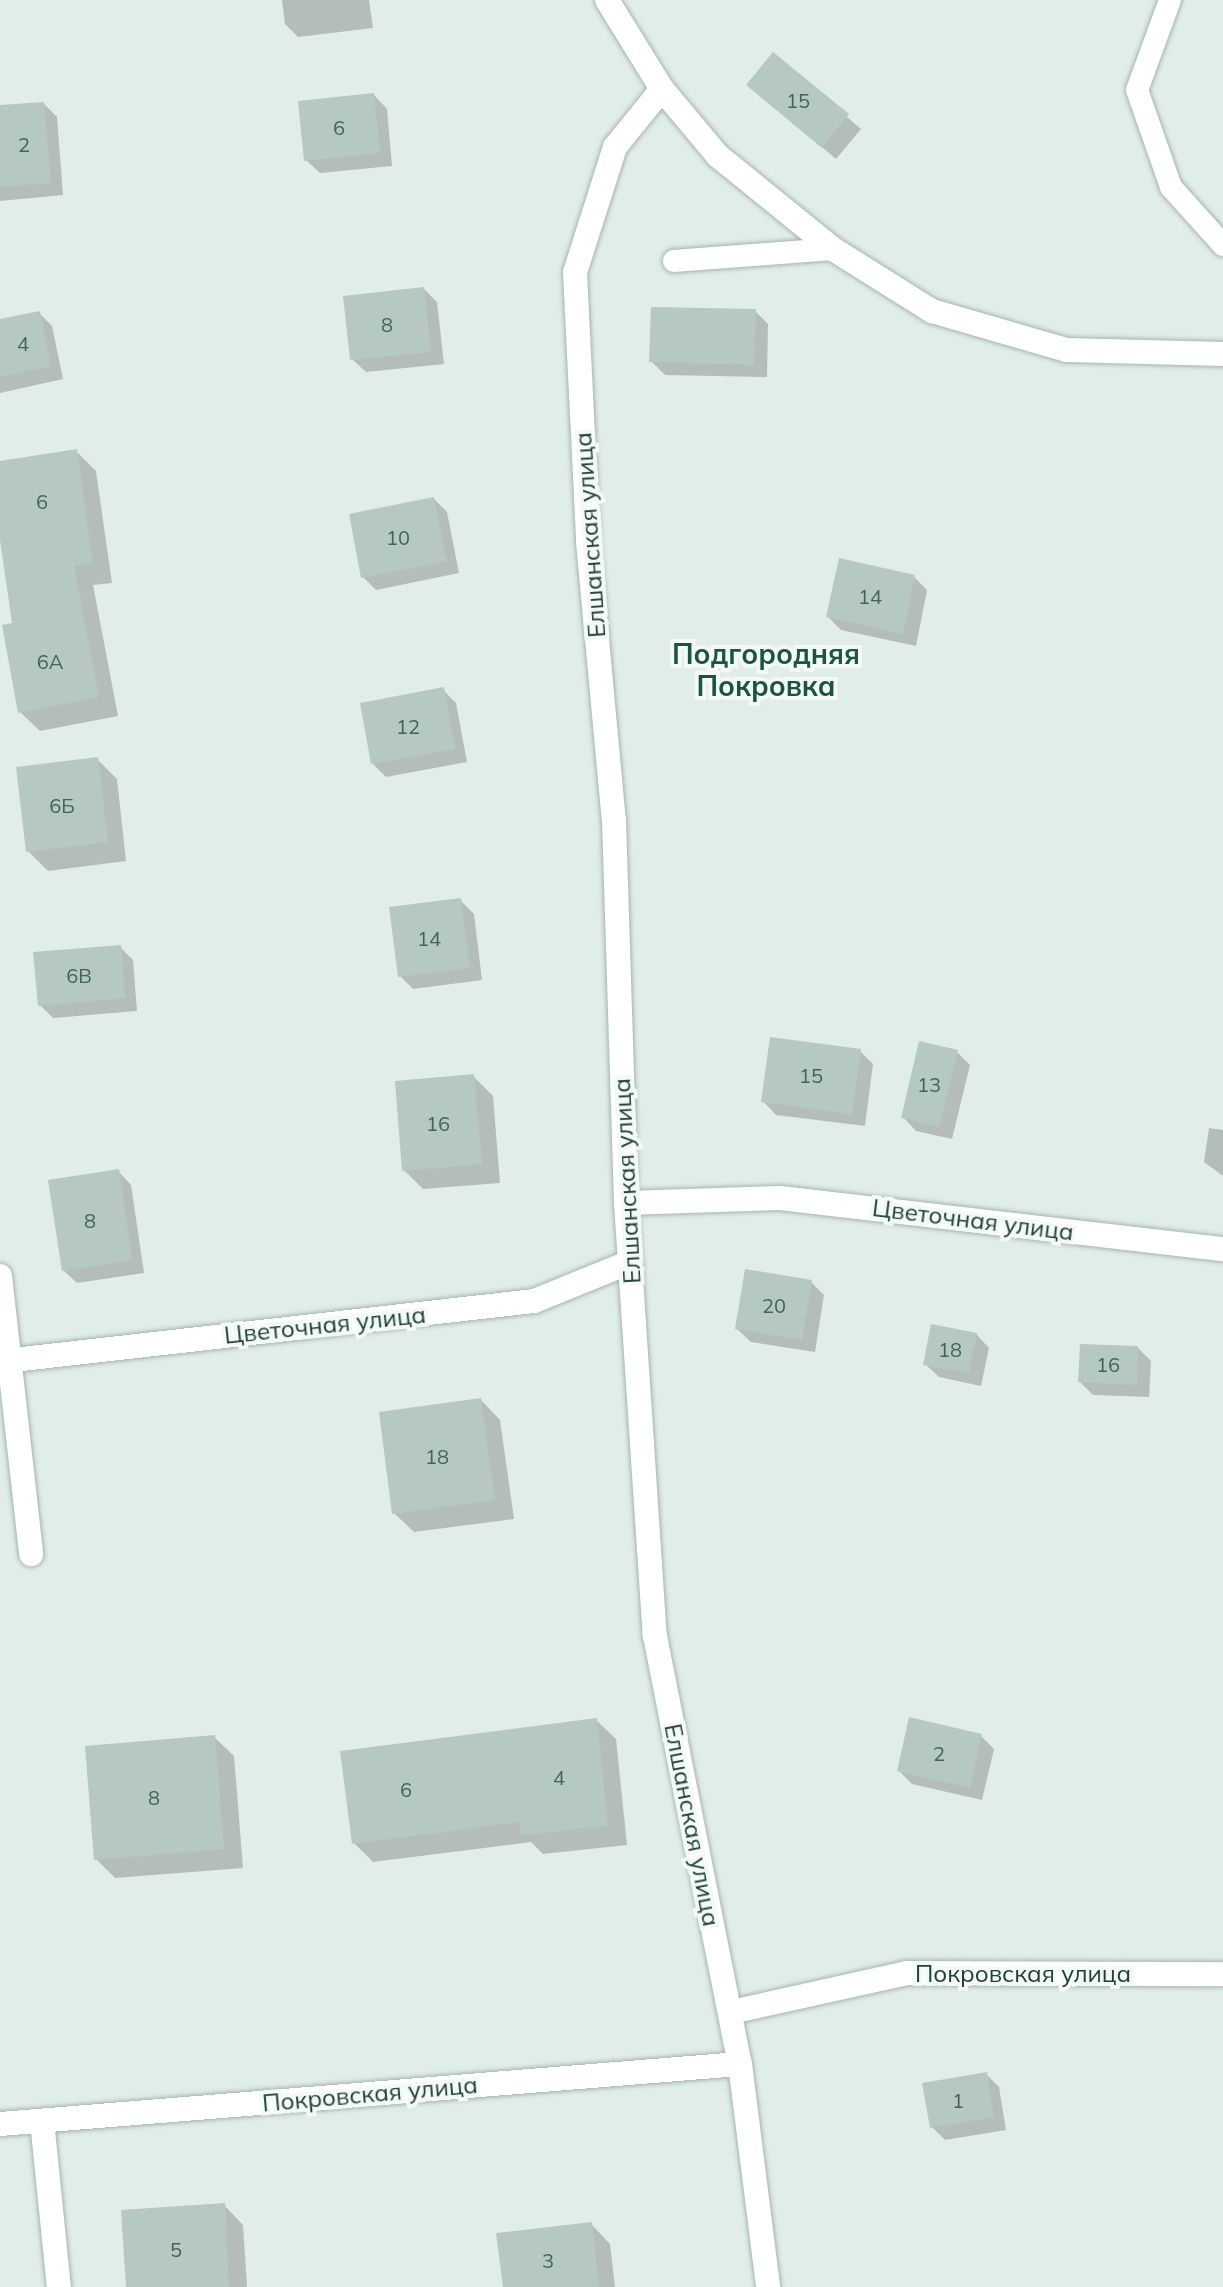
<!DOCTYPE html>
<html>
<head>
<meta charset="utf-8">
<style>
  body { margin:0 }
  #map { position:relative; width:1223px; height:2287px; overflow:hidden; background:#e1ede8; font-family:Mulish,sans-serif }
  div>[style] { position:absolute }
  [style*='--x'] { left:calc(var(--x)*1px); top:calc(var(--y)*1px); width:calc(var(--w)*1px); rotate:calc(var(--a)*1deg) }
  .shadow>* { inset:0; background:#0003 }
  .building>* { inset:0; background:#b6c9c0 }
  .roads { filter:drop-shadow(0 0 2px #a3b6af) drop-shadow(0 0 2px #a3b6af) }
  .lane>* { height:22px; margin:-11px; padding:0 11px; transform-origin:11px; border-radius:11px; background:#fff }
  .street>* { height:24px; margin:-12px; padding:0 12px; transform-origin:12px; border-radius:12px; background:#fff }
  .secondary>* { height:24px; margin:-12px; padding:0 12px; transform-origin:12px; border-radius:12px; background:#fff }
  span { translate:-50% -50%; white-space:nowrap; text-align:center; line-height:1.15; -webkit-text-stroke:8px #f2f9f6; paint-order:stroke }
  .number-label { font-size:20px; color:#466258 }
  .number-label span { -webkit-text-stroke-width:0 }
  .street-label { font-size:24px; color:#204036 }
  .quarter-label { font-size:28px; color:#195543; font-weight:700 }
</style>
</head>
<body>
<div id="map">
  <div class="shadow">
    <i style="clip-path:polygon(282px 0,369px 0,373px 28px,298px 37px,285px 24px)"></i>
    <i style="clip-path:polygon(774px 55px,861px 129px,836px 159px,749px 85px)"></i>
    <i style="clip-path:polygon(374px 95px,387px 109px,392px 166px,320px 173px,306px 160px)"></i>
    <i style="clip-path:polygon(44px 104px,57px 117px,63px 195px,0 201px,0 107px)"></i>
    <i style="clip-path:polygon(424px 289px,437px 302px,444px 364px,366px 372px,352px 359px)"></i>
    <i style="clip-path:polygon(755px 311px,768px 324px,767px 377px,665px 375px,651px 361px)"></i>
    <i style="clip-path:polygon(39px 313px,52px 326px,63px 379px,0 393px,0 321px)"></i>
    <i style="clip-path:polygon(76px 451px,96px 471px,112px 583px,93px 585px,118px 716px,40px 731px,20px 712px,0 463px)"></i>
    <i style="clip-path:polygon(434px 499px,447px 512px,459px 573px,376px 590px,363px 577px)"></i>
    <i style="clip-path:polygon(914px 577px,927px 590px,916px 646px,841px 630px,828px 617px)"></i>
    <i style="clip-path:polygon(443px 690px,456px 703px,467px 762px,386px 777px,373px 764px)"></i>
    <i style="clip-path:polygon(97px 759px,117px 779px,126px 861px,48px 871px,28px 851px)"></i>
    <i style="clip-path:polygon(460px 900px,474px 914px,482px 980px,413px 989px,400px 976px)"></i>
    <i style="clip-path:polygon(120px 947px,133px 960px,137px 1011px,53px 1018px,40px 1005px)"></i>
    <i style="clip-path:polygon(860px 1051px,873px 1064px,865px 1126px,776px 1115px,763px 1101px)"></i>
    <i style="clip-path:polygon(957px 1052px,970px 1065px,952px 1139px,916px 1131px,903px 1117px)"></i>
    <i style="clip-path:polygon(473px 1076px,493px 1096px,500px 1183px,423px 1189px,404px 1170px)"></i>
    <i style="clip-path:polygon(1209px 1128px,1223px 1130px,1223px 1176px,1204px 1162px)"></i>
    <i style="clip-path:polygon(118px 1171px,131px 1185px,144px 1273px,77px 1283px,63px 1270px)"></i>
    <i style="clip-path:polygon(811px 1282px,824px 1295px,815px 1352px,751px 1342px,737px 1329px)"></i>
    <i style="clip-path:polygon(976px 1334px,989px 1348px,981px 1386px,939px 1377px,925px 1364px)"></i>
    <i style="clip-path:polygon(1138px 1348px,1151px 1361px,1149px 1397px,1093px 1395px,1080px 1382px)"></i>
    <i style="clip-path:polygon(481px 1400px,500px 1420px,514px 1519px,414px 1532px,394px 1513px)"></i>
    <i style="clip-path:polygon(596px 1720px,616px 1739px,627px 1845px,543px 1854px,531px 1842px,373px 1862px,354px 1843px)"></i>
    <i style="clip-path:polygon(981px 1736px,994px 1749px,982px 1800px,912px 1784px,899px 1771px)"></i>
    <i style="clip-path:polygon(214px 1737px,234px 1756px,243px 1868px,115px 1878px,96px 1859px)"></i>
    <i style="clip-path:polygon(986px 2074px,999px 2087px,1006px 2130px,945px 2140px,932px 2127px)"></i>
    <i style="clip-path:polygon(224px 2205px,243px 2225px,247px 2287px,128px 2287px)"></i>
    <i style="clip-path:polygon(591px 2224px,610px 2244px,615px 2287px,505px 2287px)"></i>
  </div>
  <div class="building">
    <i style="clip-path:polygon(773px 52px,849px 114px,822px 148px,746px 85px)"></i>
    <i style="clip-path:polygon(374px 93px,380px 153px,304px 161px,298px 101px)"></i>
    <i style="clip-path:polygon(44px 102px,51px 183px,0 187px,0 105px)"></i>
    <i style="clip-path:polygon(424px 287px,431px 352px,350px 360px,343px 296px)"></i>
    <i style="clip-path:polygon(651px 307px,756px 309px,754px 365px,649px 362px)"></i>
    <i style="clip-path:polygon(40px 311px,51px 366px,0 377px,0 319px)"></i>
    <i style="clip-path:polygon(77px 449px,93px 564px,74px 566px,99px 697px,18px 713px,2px 625px,12px 623px,0 540px,0 461px)"></i>
    <i style="clip-path:polygon(434px 497px,447px 561px,361px 578px,349px 514px)"></i>
    <i style="clip-path:polygon(839px 558px,915px 575px,903px 634px,826px 617px)"></i>
    <i style="clip-path:polygon(444px 687px,455px 749px,371px 764px,360px 703px)"></i>
    <i style="clip-path:polygon(98px 757px,108px 842px,26px 852px,16px 767px)"></i>
    <i style="clip-path:polygon(461px 898px,470px 968px,398px 977px,389px 907px)"></i>
    <i style="clip-path:polygon(121px 945px,125px 998px,38px 1006px,33px 952px)"></i>
    <i style="clip-path:polygon(770px 1037px,861px 1049px,852px 1114px,761px 1102px)"></i>
    <i style="clip-path:polygon(919px 1041px,958px 1050px,939px 1127px,901px 1118px)"></i>
    <i style="clip-path:polygon(474px 1074px,482px 1164px,402px 1171px,395px 1081px)"></i>
    <i style="clip-path:polygon(119px 1169px,132px 1260px,62px 1271px,48px 1180px)"></i>
    <i style="clip-path:polygon(745px 1269px,812px 1280px,802px 1340px,735px 1329px)"></i>
    <i style="clip-path:polygon(931px 1324px,977px 1333px,969px 1373px,923px 1365px)"></i>
    <i style="clip-path:polygon(1080px 1344px,1138px 1346px,1137px 1385px,1078px 1382px)"></i>
    <i style="clip-path:polygon(481px 1398px,495px 1500px,392px 1514px,379px 1412px)"></i>
    <i style="clip-path:polygon(909px 1717px,982px 1734px,970px 1788px,897px 1771px)"></i>
    <i style="clip-path:polygon(597px 1718px,608px 1826px,521px 1835px,520px 1822px,352px 1844px,340px 1751px)"></i>
    <i style="clip-path:polygon(215px 1735px,224px 1849px,94px 1860px,85px 1746px)"></i>
    <i style="clip-path:polygon(987px 2072px,994px 2117px,930px 2128px,922px 2083px)"></i>
    <i style="clip-path:polygon(225px 2203px,229px 2287px,126px 2287px,121px 2210px)"></i>
    <i style="clip-path:polygon(592px 2222px,599px 2287px,503px 2287px,496px 2233px)"></i>
  </div>
  <div class="roads">
    <div class="lane">
      <i style="--x:1170;--y:0;--w:96;--a:110.1"></i>
      <i style="--x:1137;--y:90;--w:103;--a:70.7"></i>
      <i style="--x:1171;--y:187;--w:78;--a:48.1"></i>
      <i style="--x:674;--y:261;--w:159;--a:-4.3"></i>
    </div>
    <div class="street">
      <i style="--x:626;--y:1203;--w:154;--a:-1.9"></i>
      <i style="--x:780;--y:1198;--w:446;--a:6.6"></i>
      <i style="--x:0;--y:1276;--w:280;--a:83.6"></i>
      <i style="--x:13;--y:1360;--w:524;--a:-6.46"></i>
      <i style="--x:534;--y:1301;--w:104;--a:-22.1"></i>
      <i style="--x:731;--y:2012;--w:180;--a:-12.5"></i>
      <i style="--x:907;--y:1973;--w:316;--a:0.2"></i>
      <i style="--x:42;--y:2121;--w:167;--a:84.2"></i>
    </div>
    <div class="secondary">
      <i style="--x:607;--y:0;--w:105;--a:58.3"></i>
      <i style="--x:662;--y:89;--w:87;--a:50.1"></i>
      <i style="--x:718;--y:156;--w:148;--a:39"></i>
      <i style="--x:833;--y:249;--w:117;--a:32.1"></i>
      <i style="--x:932;--y:311;--w:140;--a:16.2"></i>
      <i style="--x:1066;--y:350;--w:157;--a:1.5"></i>
      <i style="--x:662;--y:89;--w:75;--a:129"></i>
      <i style="--x:615;--y:147;--w:131;--a:107.7"></i>
      <i style="--x:575;--y:272;--w:270;--a:87.2"></i>
      <i style="--x:588;--y:542;--w:279;--a:84.7"></i>
      <i style="--x:614;--y:820;--w:383;--a:88.2"></i>
      <i style="--x:626;--y:1203;--w:434;--a:86.2"></i>
      <i style="--x:655;--y:1636;--w:436;--a:78.8"></i>
      <i style="--x:740;--y:2064;--w:225;--a:82.8"></i>
      <i style="--x:0;--y:2124;--w:742;--a:-4.64"></i>
    </div>
  </div>
  <div class="number-label">
    <span style="left:798px;top:100px">15</span>
    <span style="left:339px;top:127px">6</span>
    <span style="left:24px;top:144px">2</span>
    <span style="left:387px;top:324px">8</span>
    <span style="left:23px;top:343px">4</span>
    <span style="left:42px;top:501px">6</span>
    <span style="left:398px;top:537px">10</span>
    <span style="left:870px;top:596px">14</span>
    <span style="left:50px;top:661px">6А</span>
    <span style="left:408px;top:726px">12</span>
    <span style="left:62px;top:805px">6Б</span>
    <span style="left:429px;top:938px">14</span>
    <span style="left:79px;top:975px">6В</span>
    <span style="left:811px;top:1075px">15</span>
    <span style="left:929px;top:1084px">13</span>
    <span style="left:438px;top:1123px">16</span>
    <span style="left:90px;top:1220px">8</span>
    <span style="left:774px;top:1305px">20</span>
    <span style="left:950px;top:1349px">18</span>
    <span style="left:1108px;top:1364px">16</span>
    <span style="left:437px;top:1456px">18</span>
    <span style="left:939px;top:1753px">2</span>
    <span style="left:559px;top:1777px">4</span>
    <span style="left:406px;top:1789px">6</span>
    <span style="left:154px;top:1797px">8</span>
    <span style="left:958px;top:2100px">1</span>
    <span style="left:176px;top:2249px">5</span>
    <span style="left:548px;top:2260px">3</span>
  </div>
  <div class="street-label">
    <span style="left:590px;top:535px;rotate:-94deg">Елшанская улица</span>
    <span style="left:627px;top:1181px;rotate:-93deg">Елшанская улица</span>
    <span style="left:973px;top:1220px;rotate:7deg">Цветочная улица</span>
    <span style="left:325px;top:1325px;rotate:-6deg">Цветочная улица</span>
    <span style="left:692px;top:1825px;rotate:79deg">Елшанская улица</span>
    <span style="left:1023px;top:1974px">Покровская улица</span>
    <span style="left:370px;top:2094px;rotate:-5deg">Покровская улица</span>
  </div>
  <div class="quarter-label">
    <span style="left:766px;top:670px">Подгородняя<br>Покровка</span>
  </div>
</div>
</body>
</html>
